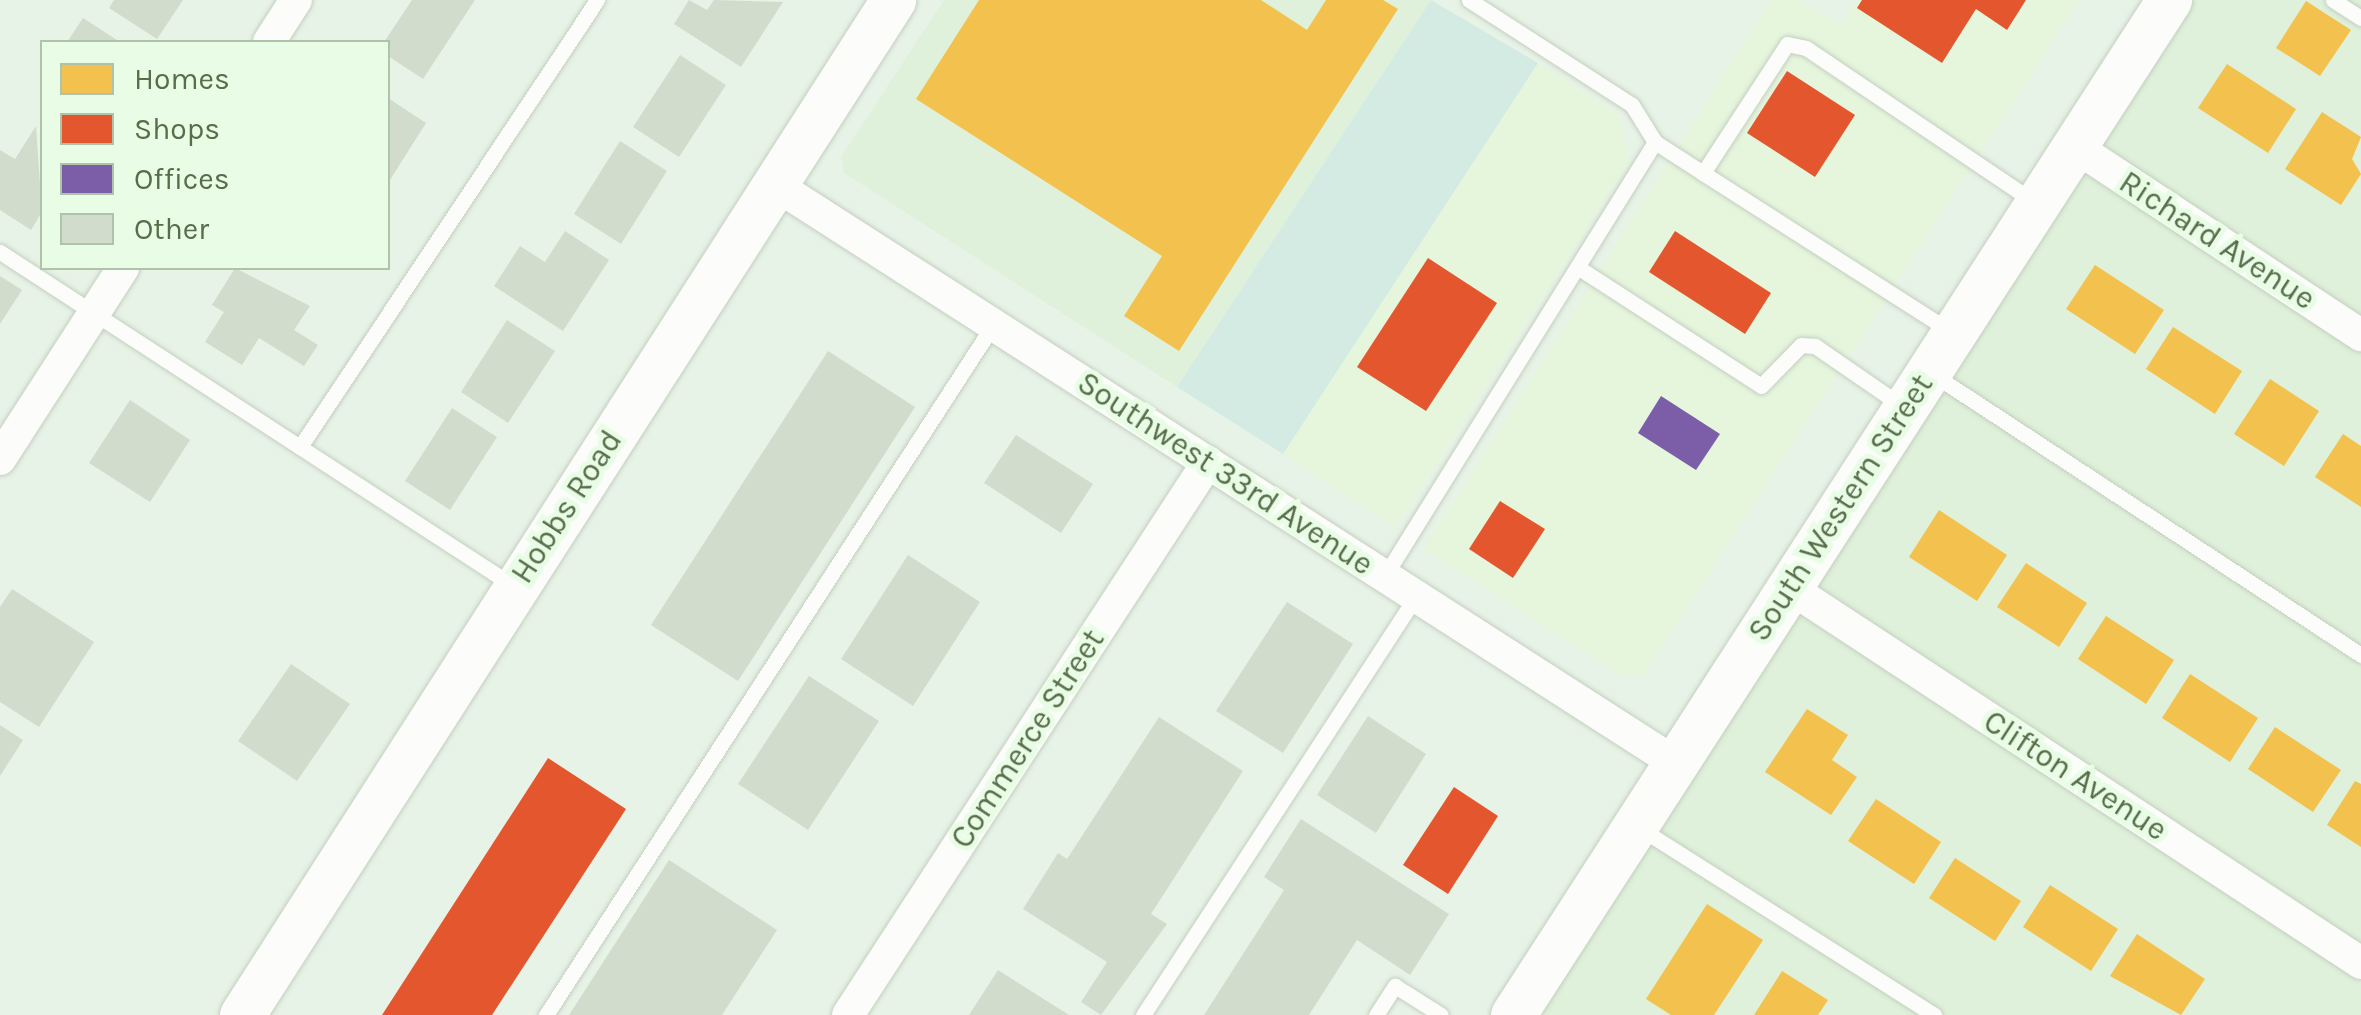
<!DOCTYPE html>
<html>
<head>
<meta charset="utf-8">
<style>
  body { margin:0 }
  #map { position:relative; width:2361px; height:1015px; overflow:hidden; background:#e8f3e7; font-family:Karla,sans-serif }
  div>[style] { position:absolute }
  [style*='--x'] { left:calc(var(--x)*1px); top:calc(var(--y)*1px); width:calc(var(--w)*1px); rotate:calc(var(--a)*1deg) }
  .residential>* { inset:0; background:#dff1da }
  .commercial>* { inset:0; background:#e6f6dd }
  .green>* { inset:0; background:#d3ebe3 }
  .homes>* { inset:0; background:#f2c14e }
  .shops>* { inset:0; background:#e4572e }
  .offices>* { inset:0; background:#7b5ea7 }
  .building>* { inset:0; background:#d1dccd }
  .roads { filter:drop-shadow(0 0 2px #c4cfc0) drop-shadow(0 0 2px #c4cfc0) }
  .lane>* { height:15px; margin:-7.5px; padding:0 7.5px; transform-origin:7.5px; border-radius:7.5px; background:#fcfdfb }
  .street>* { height:32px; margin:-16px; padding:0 16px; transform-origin:16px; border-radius:16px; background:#fcfdfb }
  .secondary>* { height:45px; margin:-22.5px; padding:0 22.5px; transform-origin:22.5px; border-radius:22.5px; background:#fcfdfb }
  span { translate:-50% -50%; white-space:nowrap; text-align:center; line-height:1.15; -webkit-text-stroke:10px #e9fde6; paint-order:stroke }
  .street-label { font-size:32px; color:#586d4a }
  .legend { position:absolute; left:40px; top:40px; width:350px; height:230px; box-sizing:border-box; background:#e9fde6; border:2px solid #afc3a8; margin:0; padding:12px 18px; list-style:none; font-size:30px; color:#586d4a }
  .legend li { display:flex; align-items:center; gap:20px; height:50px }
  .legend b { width:50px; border:2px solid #afc3a8 }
</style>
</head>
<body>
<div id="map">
  <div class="residential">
    <i style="clip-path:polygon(944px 0,1431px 0,1177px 387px,844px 173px,841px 157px)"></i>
    <i style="clip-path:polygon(2171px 0,2361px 0,2361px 1015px,1514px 1015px)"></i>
  </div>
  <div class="commercial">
    <i style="clip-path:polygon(1771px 0,1798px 0,1840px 25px,1857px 0,2079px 0,1642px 677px,1621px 675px,1424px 549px)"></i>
    <i style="clip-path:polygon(1538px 63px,1619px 115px,1630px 160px,1395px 528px,1283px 454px)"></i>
  </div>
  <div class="green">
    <i style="clip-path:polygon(1431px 0,1538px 63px,1283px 454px,1177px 387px)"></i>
  </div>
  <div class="homes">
    <i style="clip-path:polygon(979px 0,1261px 0,1307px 30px,1326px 0,1383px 0,1398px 9px,1179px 351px,1124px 316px,1162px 256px,916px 99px)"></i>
    <i style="clip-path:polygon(2306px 1px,2351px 30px,2320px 76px,2276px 48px)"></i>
    <i style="clip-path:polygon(2227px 64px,2296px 109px,2268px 153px,2198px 108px)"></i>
    <i style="clip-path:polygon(2322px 112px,2361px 137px,2352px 159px,2361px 174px,2341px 205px,2285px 169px)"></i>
    <i style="clip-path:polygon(2095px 265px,2164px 310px,2135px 354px,2066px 309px)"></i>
    <i style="clip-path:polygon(2173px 327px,2242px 371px,2215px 414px,2146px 369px)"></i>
    <i style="clip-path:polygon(2270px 379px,2319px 411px,2284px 466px,2234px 434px)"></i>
    <i style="clip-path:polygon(2343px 434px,2361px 446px,2361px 507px,2315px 477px)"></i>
    <i style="clip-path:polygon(1939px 510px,2007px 555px,1977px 601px,1909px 557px)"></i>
    <i style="clip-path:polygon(2026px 563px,2087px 603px,2059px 647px,1997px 607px)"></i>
    <i style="clip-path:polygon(2106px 616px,2174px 660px,2146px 704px,2078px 659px)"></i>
    <i style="clip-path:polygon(2190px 674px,2258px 718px,2230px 762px,2162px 718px)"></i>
    <i style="clip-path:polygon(1807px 709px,1848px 735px,1832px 760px,1857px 777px,1831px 815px,1765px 772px)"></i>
    <i style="clip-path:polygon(2275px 727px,2341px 770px,2313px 812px,2248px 769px)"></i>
    <i style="clip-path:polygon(2355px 781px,2361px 784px,2361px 847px,2327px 825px)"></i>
    <i style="clip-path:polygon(1876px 799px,1941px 842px,1914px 884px,1848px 841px)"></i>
    <i style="clip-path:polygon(1955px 858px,2021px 901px,1995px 941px,1929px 898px)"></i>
    <i style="clip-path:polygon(2050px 885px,2118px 929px,2091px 971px,2023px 927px)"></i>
    <i style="clip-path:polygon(1707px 904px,1763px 940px,1714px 1015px,1671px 1015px,1646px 999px)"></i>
    <i style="clip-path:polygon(2137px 934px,2205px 979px,2181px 1015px,2110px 976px)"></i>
    <i style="clip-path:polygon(1782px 971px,1828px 1000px,1818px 1015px,1754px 1015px)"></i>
  </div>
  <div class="shops">
    <i style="clip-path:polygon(1862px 0,2026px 0,2007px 30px,1976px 9px,1942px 63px,1857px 8px)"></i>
    <i style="clip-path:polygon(1787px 71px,1855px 115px,1815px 177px,1747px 133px)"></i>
    <i style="clip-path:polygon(1675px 231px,1771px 293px,1745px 334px,1649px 272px)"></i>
    <i style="clip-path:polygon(1428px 258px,1497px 303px,1426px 411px,1357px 367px)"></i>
    <i style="clip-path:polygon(1500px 501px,1545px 529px,1513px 578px,1469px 549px)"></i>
    <i style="clip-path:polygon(548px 758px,626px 809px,492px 1015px,382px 1015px)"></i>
    <i style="clip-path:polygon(1454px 787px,1498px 816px,1448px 894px,1403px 865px)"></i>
  </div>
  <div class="offices">
    <i style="clip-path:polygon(1661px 396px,1720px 434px,1696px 470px,1638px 433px)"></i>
  </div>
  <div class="building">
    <i style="clip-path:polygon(114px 0,183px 0,157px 39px,109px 8px)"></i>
    <i style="clip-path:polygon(412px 0,475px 0,423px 79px,388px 56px,384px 42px)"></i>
    <i style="clip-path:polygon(689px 0,707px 10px,714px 0,783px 2px,741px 67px,674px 24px)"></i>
    <i style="clip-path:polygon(83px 18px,120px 42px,67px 42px)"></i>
    <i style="clip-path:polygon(680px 55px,726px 85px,679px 157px,633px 127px)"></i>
    <i style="clip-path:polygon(388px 98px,426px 123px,388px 183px)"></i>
    <i style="clip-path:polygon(36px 126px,42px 212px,31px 230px,0 210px,0 150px,15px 159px)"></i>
    <i style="clip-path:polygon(620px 141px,667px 171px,621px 244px,574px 214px)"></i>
    <i style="clip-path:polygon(565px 231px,609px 260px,563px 331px,494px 286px,520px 246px,545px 262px)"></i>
    <i style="clip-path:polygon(235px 268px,310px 306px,294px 330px,318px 345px,304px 366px,259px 338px,242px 365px,205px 342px,224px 312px,212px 305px)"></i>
    <i style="clip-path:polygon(0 276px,22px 290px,0 324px)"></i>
    <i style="clip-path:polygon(507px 320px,555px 351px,508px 423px,461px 392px)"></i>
    <i style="clip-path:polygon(828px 351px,915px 407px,738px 681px,651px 625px)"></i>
    <i style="clip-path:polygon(130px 400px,190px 440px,150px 502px,89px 463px)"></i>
    <i style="clip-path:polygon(452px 408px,497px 437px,450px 510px,405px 481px)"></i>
    <i style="clip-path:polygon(1016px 435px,1093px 484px,1061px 533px,984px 483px)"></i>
    <i style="clip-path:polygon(908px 555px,980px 602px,913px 706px,841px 659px)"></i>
    <i style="clip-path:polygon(12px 589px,94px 642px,39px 727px,0 702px,0 607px)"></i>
    <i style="clip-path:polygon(1287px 602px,1353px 644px,1283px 753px,1216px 711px)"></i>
    <i style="clip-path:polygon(291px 664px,350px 704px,297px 781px,238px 741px)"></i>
    <i style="clip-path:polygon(809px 676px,879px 721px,808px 830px,738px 784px)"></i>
    <i style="clip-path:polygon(1368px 716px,1426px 754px,1376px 833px,1317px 795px)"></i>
    <i style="clip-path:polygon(1159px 717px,1243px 771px,1151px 914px,1167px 924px,1101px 1015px,1081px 1002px,1107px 962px,1023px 909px,1058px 853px,1067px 859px)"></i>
    <i style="clip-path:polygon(0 725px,23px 740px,0 776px)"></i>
    <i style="clip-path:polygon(1301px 819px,1449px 914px,1410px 975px,1357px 940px,1309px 1015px,1204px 1015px,1284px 890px,1264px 877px)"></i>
    <i style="clip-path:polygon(669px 860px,777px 930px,722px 1015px,569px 1015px)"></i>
    <i style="clip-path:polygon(998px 970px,1069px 1015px,969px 1015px)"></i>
  </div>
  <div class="roads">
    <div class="lane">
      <i style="--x:2333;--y:0;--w:33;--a:33"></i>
      <i style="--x:1655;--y:142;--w:57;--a:32.9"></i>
      <i style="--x:0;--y:252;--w:611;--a:33.04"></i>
      <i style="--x:1582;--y:270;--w:213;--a:32.9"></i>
      <i style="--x:1761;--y:386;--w:57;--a:-45.7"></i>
      <i style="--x:1801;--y:345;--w:14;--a:4"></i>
      <i style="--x:1815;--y:346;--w:106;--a:34.6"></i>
      <i style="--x:1950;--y:331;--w:293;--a:-147.4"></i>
      <i style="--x:1703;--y:173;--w:154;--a:-56.9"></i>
      <i style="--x:1787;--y:44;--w:19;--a:12"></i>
      <i style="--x:1806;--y:48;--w:275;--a:34"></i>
      <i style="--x:1934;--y:375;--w:511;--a:33.25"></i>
      <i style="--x:300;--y:447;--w:537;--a:-56.4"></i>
      <i style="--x:1384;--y:577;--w:513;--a:-58.08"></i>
      <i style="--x:1655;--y:142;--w:44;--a:-121.9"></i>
      <i style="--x:1632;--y:105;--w:194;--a:-147.2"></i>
      <i style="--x:1638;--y:827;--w:351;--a:32.4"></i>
      <i style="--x:546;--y:1015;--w:822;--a:-57.06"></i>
      <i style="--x:1143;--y:1015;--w:499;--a:-56.9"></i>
      <i style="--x:1376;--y:1015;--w:35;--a:-57"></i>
      <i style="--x:1395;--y:986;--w:54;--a:32.2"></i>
    </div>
    <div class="street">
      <i style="--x:269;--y:42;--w:50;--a:-57.3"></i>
      <i style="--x:2074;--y:146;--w:344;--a:33.4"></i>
      <i style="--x:774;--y:184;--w:1073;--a:32.71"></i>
      <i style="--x:0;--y:459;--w:227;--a:-57.2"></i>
      <i style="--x:1790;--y:588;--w:683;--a:33.29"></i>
      <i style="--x:848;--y:1015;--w:660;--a:-56.94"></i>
    </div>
    <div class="secondary">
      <i style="--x:242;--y:1015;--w:1206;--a:-57.32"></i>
      <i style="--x:1513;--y:1015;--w:1209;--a:-57.13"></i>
    </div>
  </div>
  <div class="street-label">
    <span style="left:2217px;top:241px;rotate:33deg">Richard Avenue</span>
    <span style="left:1225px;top:474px;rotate:33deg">Southwest 33rd Avenue</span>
    <span style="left:567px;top:507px;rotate:-57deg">Hobbs Road</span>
    <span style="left:1841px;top:508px;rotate:-57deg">South Western Street</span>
    <span style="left:1028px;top:739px;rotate:-57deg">Commerce Street</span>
    <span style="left:2075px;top:776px;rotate:33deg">Clifton Avenue</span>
  </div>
  <ul class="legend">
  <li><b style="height:28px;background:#f2c14e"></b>Homes</li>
  <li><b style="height:28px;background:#e4572e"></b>Shops</li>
  <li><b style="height:28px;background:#7b5ea7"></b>Offices</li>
  <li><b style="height:28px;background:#d1dccd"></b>Other</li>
  </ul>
</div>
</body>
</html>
